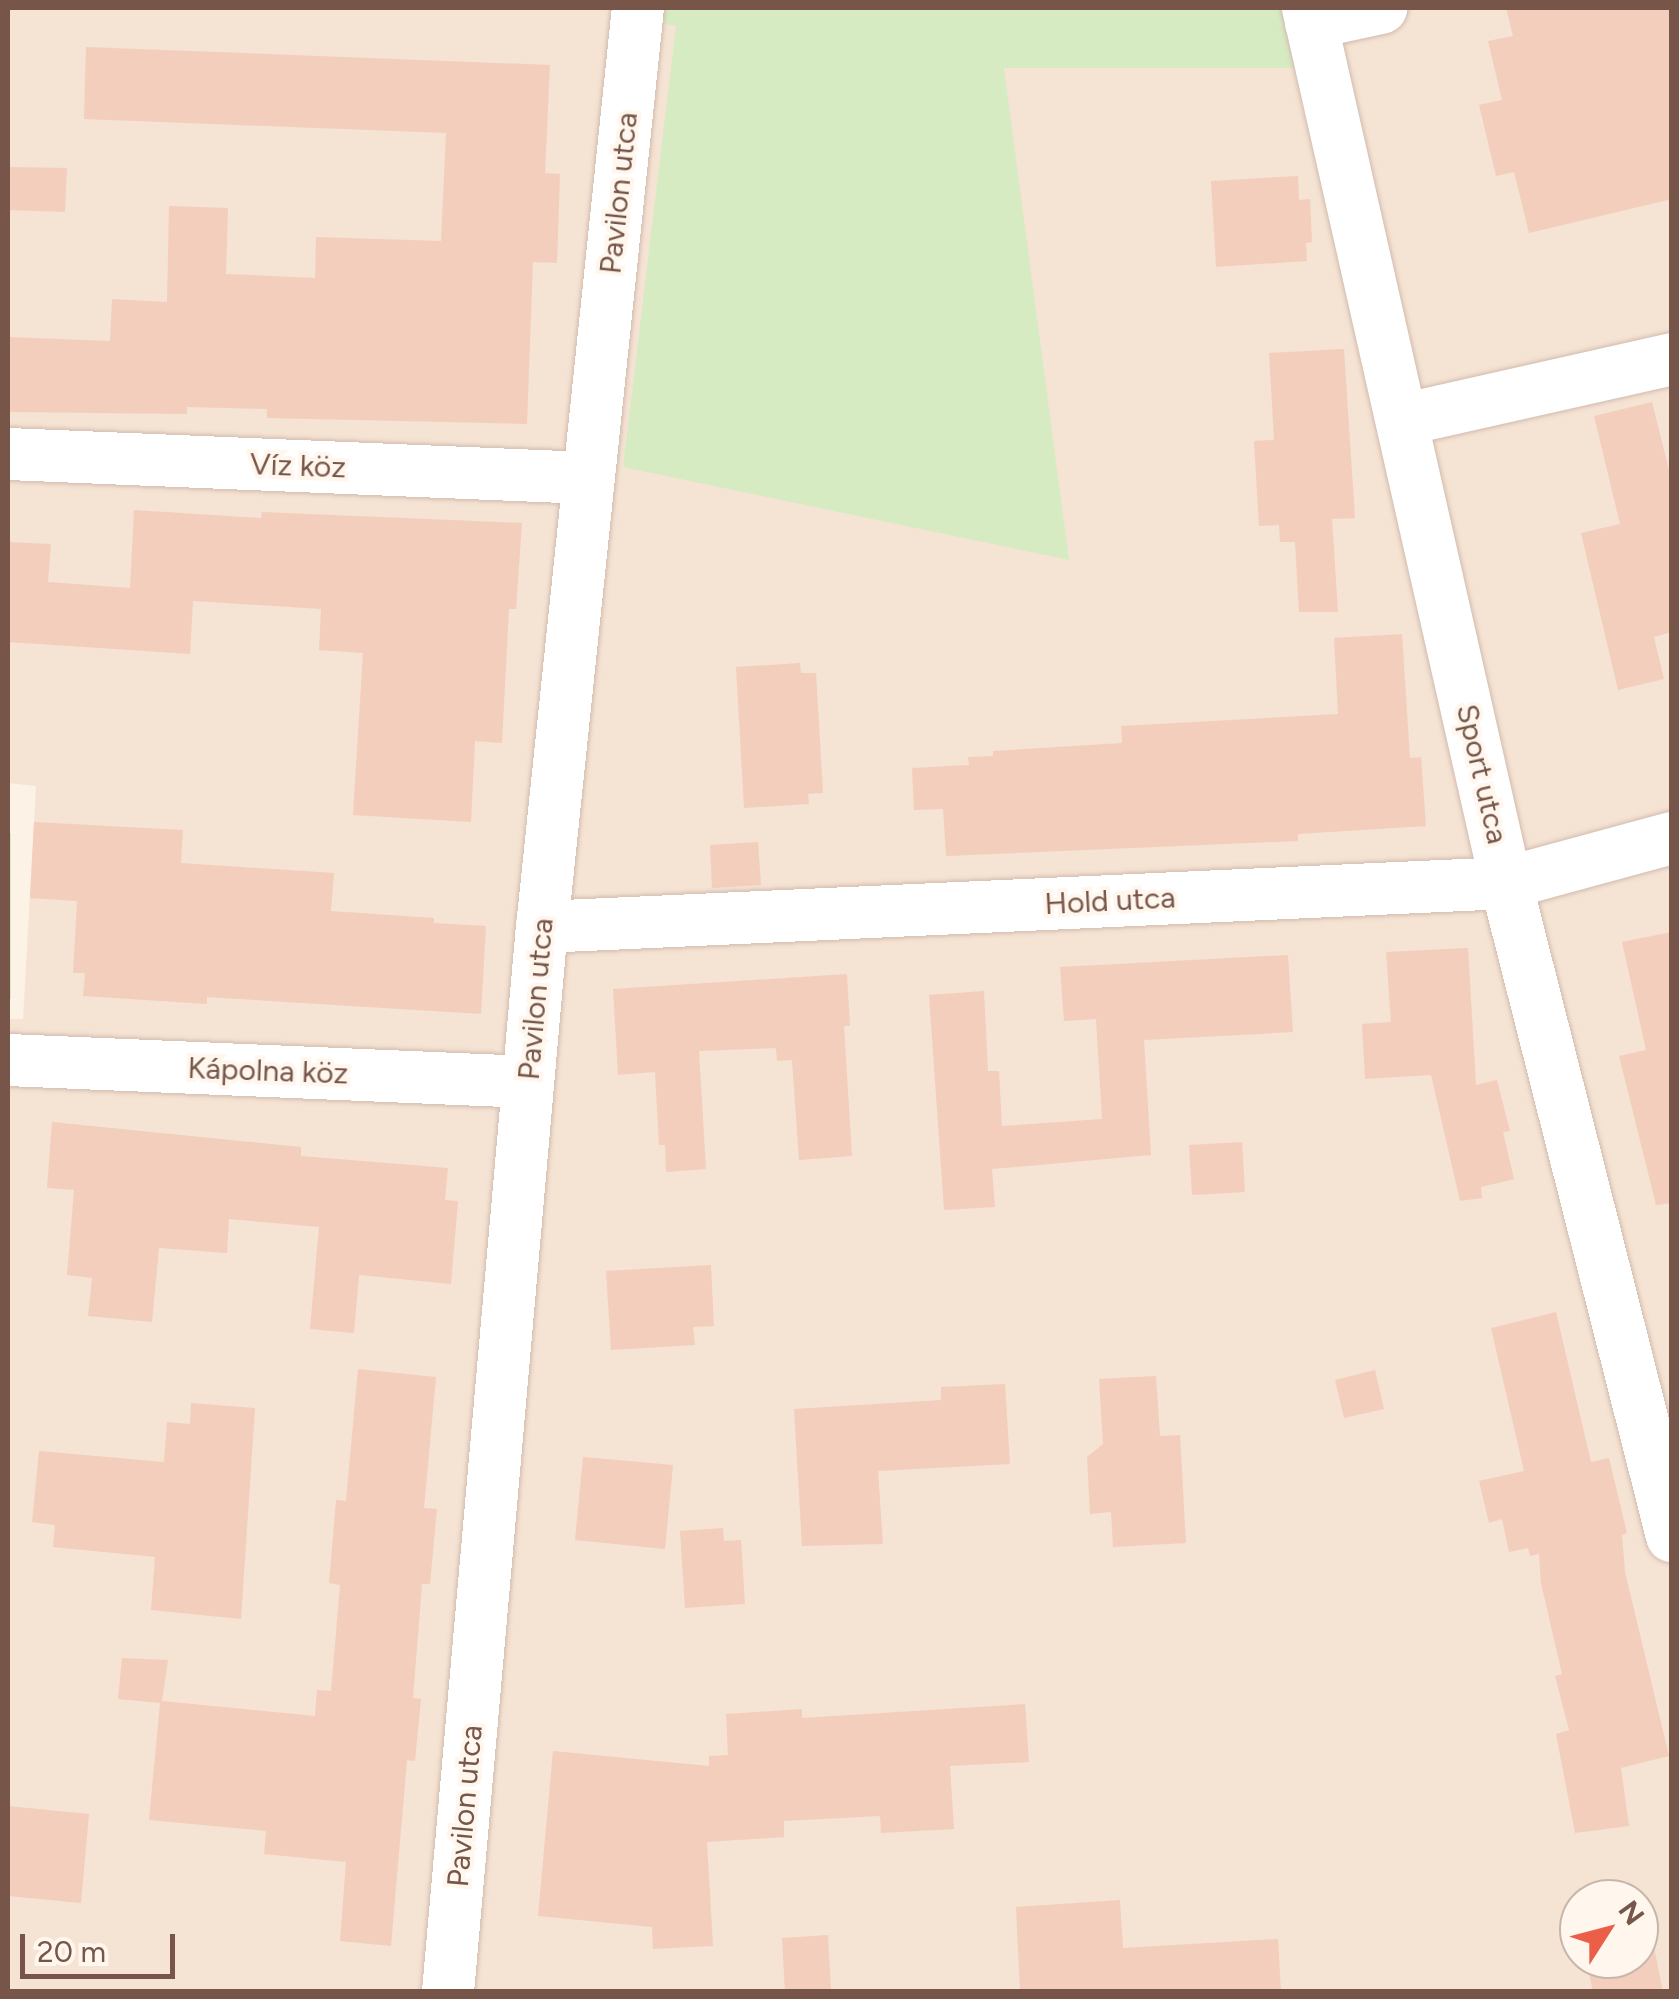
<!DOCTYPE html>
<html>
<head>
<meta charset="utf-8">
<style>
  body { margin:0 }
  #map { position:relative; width:1679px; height:1999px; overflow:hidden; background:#fdf2e6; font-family:Figtree,sans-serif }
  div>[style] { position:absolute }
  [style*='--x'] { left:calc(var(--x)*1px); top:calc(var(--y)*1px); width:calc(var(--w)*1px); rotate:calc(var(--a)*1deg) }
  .residential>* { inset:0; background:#f5e3d4 }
  .green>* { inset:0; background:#d7ebc3 }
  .building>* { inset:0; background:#f3cebc }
  .roads { filter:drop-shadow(0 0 2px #d1bbad) drop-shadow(0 0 2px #d1bbad) }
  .street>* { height:52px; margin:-26px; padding:0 26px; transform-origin:26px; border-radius:26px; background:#fff }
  span { translate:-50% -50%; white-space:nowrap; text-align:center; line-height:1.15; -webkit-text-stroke:8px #fff6ed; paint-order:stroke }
  .street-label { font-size:30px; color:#775649 }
  .frame { position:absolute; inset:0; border:10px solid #775649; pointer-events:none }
  .north { position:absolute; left:1559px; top:1879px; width:100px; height:100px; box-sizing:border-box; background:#fff6ed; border:2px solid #c9b6ab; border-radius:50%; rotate:54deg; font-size:28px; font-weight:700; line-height:40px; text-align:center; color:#775649 }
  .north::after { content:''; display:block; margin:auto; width:35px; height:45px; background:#eb5e47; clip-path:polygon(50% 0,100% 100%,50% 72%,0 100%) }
  .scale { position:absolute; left:20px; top:1934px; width:155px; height:45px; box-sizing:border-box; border:5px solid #775649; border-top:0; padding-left:12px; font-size:30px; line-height:35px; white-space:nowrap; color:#775649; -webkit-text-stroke:8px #fff6ed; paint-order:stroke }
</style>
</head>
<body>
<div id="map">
  <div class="residential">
    <i style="clip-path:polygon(evenodd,8px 8px,1671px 8px,1671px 1991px,8px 1991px,8px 1019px,23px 1019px,36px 786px,8px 783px,8px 8px,1579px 1899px,1639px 1899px,1639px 1959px,1579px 1959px,1579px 1899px)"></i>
  </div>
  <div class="green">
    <i style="clip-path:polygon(663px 8px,1287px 8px,1301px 68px,1004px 68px,1069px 560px,623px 467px,676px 26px,661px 23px)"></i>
    <i style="clip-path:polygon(8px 833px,11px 833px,11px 999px,8px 999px)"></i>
  </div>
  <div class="building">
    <i style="clip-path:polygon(1506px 8px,1672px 8px,1672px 199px,1529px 233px,1514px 172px,1496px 176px,1479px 105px,1502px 100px,1488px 41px,1513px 36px)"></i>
    <i style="clip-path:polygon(86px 47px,550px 65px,545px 173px,560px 174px,557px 263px,533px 262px,527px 424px,267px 418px,267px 409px,187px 407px,187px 414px,8px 412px,8px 337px,110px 341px,112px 299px,167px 302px,169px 206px,228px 208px,226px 274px,315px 278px,316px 237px,441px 241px,446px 133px,84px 119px)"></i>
    <i style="clip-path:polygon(8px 167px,67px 168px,65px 212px,8px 210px)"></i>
    <i style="clip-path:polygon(1298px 176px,1299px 200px,1310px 199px,1312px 242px,1306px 243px,1307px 261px,1216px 267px,1211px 181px)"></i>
    <i style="clip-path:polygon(1344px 349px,1355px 518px,1332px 519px,1338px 612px,1299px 612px,1295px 542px,1280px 542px,1279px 525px,1259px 526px,1254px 441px,1274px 440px,1269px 353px)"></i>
    <i style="clip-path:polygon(1652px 402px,1672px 482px,1672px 632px,1654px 637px,1664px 679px,1618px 690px,1581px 533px,1620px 524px,1594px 416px)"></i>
    <i style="clip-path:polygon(134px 510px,261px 518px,262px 512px,522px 523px,516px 609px,509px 609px,502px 743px,475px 741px,471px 822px,353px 815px,363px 653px,319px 650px,321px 609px,193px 601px,190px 654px,8px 642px,8px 542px,51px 544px,48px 582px,130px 588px)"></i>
    <i style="clip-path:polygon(1402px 634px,1410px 758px,1421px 757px,1426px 826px,1298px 834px,1298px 841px,946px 856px,943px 809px,914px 810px,912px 768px,969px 765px,968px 757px,993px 756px,993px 751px,1122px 743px,1121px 726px,1338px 714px,1334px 638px)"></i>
    <i style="clip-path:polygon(800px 663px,801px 673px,816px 673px,823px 793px,808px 794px,809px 804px,744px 808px,736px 667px)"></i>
    <i style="clip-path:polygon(34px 822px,183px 830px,181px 863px,334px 873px,331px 911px,434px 918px,434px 923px,486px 926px,481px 1014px,207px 997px,207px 1004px,83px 996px,85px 973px,73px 973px,77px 901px,30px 898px)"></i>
    <i style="clip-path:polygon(758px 842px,761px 885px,712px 888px,710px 845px)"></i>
    <i style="clip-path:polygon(1672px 932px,1672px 1203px,1656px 1205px,1619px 1056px,1646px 1050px,1622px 942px)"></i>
    <i style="clip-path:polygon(1468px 948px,1476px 1085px,1497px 1080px,1510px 1131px,1503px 1132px,1514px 1179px,1481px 1187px,1482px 1198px,1460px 1201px,1431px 1075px,1365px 1079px,1362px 1024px,1391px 1022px,1386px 952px)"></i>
    <i style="clip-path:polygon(1288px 955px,1293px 1032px,1144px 1040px,1151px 1155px,992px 1169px,995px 1207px,944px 1210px,929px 995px,984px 991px,988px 1071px,999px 1071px,1002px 1126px,1102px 1119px,1096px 1019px,1064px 1021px,1060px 967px)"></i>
    <i style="clip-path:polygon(847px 974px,850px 1026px,844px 1026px,852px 1156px,799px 1160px,792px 1060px,777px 1061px,776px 1048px,699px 1051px,706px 1169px,666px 1172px,665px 1145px,659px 1145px,655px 1072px,618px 1075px,613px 989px)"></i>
    <i style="clip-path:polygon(52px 1122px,301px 1147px,301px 1156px,448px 1168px,445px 1200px,458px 1201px,451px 1284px,359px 1275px,354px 1333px,310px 1329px,319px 1227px,229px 1219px,227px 1253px,159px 1248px,152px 1322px,88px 1316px,92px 1278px,67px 1275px,74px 1190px,47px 1188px)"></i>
    <i style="clip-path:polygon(1242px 1142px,1245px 1192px,1192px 1195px,1189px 1145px)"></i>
    <i style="clip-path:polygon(711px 1265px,714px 1326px,693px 1327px,695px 1345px,611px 1350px,606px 1271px)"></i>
    <i style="clip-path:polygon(1556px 1312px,1591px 1462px,1609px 1458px,1627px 1533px,1622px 1535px,1625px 1572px,1669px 1756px,1621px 1768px,1629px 1826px,1575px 1833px,1556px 1734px,1569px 1730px,1555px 1676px,1562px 1674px,1541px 1583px,1539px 1554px,1530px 1556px,1528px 1548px,1509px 1552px,1502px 1519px,1489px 1523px,1479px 1481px,1524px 1471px,1491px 1328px)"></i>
    <i style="clip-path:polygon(358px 1369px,436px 1377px,424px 1508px,437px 1509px,430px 1584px,422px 1584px,413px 1698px,421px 1699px,415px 1761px,407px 1760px,391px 1946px,340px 1941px,346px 1862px,264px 1854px,266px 1831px,149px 1820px,160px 1703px,118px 1699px,122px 1658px,168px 1660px,162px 1701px,315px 1716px,317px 1690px,331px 1691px,340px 1585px,329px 1583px,336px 1500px,346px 1501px)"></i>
    <i style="clip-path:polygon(1375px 1370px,1384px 1409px,1344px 1418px,1335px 1380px)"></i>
    <i style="clip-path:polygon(1156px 1376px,1160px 1436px,1180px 1435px,1186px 1543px,1113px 1547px,1111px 1512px,1090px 1514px,1087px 1457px,1103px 1444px,1099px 1379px)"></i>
    <i style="clip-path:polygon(1005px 1384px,1010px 1464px,878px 1471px,883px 1544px,802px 1546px,794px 1409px,941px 1400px,941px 1387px)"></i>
    <i style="clip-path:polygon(191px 1403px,255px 1408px,241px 1619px,151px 1610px,155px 1557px,53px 1547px,55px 1525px,32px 1522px,39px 1451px,164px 1462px,167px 1422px,190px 1424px)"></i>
    <i style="clip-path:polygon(583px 1457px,673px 1465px,665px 1549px,575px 1540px)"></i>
    <i style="clip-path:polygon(723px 1528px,724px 1541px,741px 1540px,745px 1604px,685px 1608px,680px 1531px)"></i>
    <i style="clip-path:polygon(1025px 1704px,1029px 1762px,950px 1766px,954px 1829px,881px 1833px,880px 1816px,784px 1821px,784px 1837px,707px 1842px,713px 1946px,653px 1949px,652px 1927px,538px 1916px,553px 1751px,709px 1766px,709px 1756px,728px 1755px,726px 1714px,802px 1709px,802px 1718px)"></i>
    <i style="clip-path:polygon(8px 1806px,89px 1814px,81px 1903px,8px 1896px)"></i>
    <i style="clip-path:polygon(1120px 1900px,1123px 1948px,1278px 1939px,1281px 1992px,1020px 1992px,1016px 1907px)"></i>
    <i style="clip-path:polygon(1650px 1927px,1663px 1992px,1593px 1992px,1586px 1959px,1639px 1959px,1639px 1929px)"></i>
    <i style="clip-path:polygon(828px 1935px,831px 1992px,785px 1992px,782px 1938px)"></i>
  </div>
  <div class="roads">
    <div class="street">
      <i style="--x:1308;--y:8;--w:897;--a:77.25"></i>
      <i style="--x:1506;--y:883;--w:674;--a:75.74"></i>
      <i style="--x:1311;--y:23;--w:72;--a:-12.1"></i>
      <i style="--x:1402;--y:420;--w:277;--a:-12.7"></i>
      <i style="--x:8;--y:454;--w:581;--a:2.37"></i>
      <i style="--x:542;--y:927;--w:965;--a:-2.61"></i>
      <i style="--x:1506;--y:883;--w:172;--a:-15.2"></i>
      <i style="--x:8;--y:1060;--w:520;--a:2.42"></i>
      <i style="--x:448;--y:1992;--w:1069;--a:-84.96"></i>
      <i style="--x:542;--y:927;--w:924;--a:-84.04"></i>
    </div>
  </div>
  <div class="street-label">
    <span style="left:619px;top:193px;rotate:-84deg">Pavilon utca</span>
    <span style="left:298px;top:466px;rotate:2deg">Víz köz</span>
    <span style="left:1482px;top:774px;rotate:77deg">Sport utca</span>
    <span style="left:1110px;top:901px;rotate:-3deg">Hold utca</span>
    <span style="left:536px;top:999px;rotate:-85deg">Pavilon utca</span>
    <span style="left:268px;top:1071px;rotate:2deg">Kápolna köz</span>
    <span style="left:465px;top:1806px;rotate:-85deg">Pavilon utca</span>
  </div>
  <div class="frame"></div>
  <div class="north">N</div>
  <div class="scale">20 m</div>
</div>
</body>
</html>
